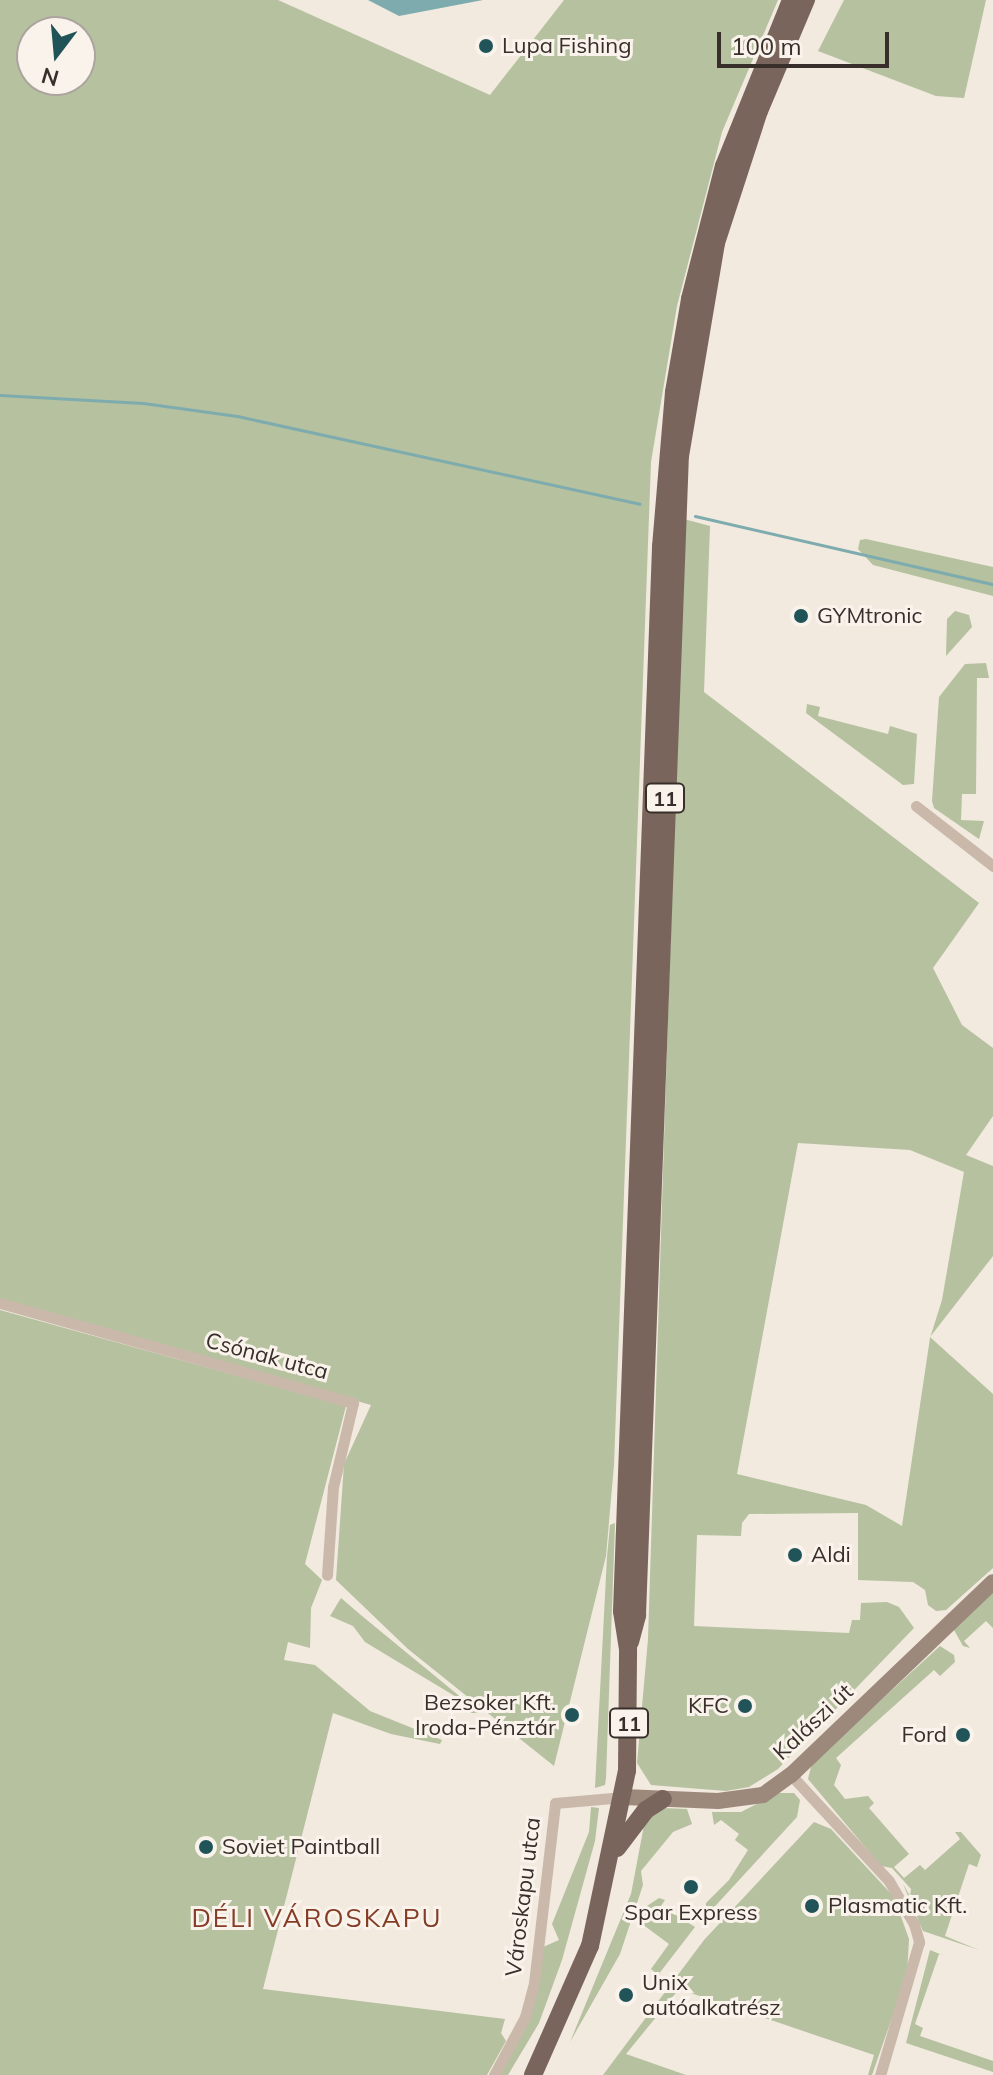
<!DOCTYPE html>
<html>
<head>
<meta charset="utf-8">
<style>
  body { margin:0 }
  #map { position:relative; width:993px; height:2075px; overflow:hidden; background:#f2e9df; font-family:Mulish,sans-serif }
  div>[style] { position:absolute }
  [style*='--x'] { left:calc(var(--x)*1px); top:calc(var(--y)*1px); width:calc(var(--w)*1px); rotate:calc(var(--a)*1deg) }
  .green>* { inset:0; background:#b5c19f }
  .water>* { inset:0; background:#7eacae }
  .stream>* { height:3px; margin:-1.5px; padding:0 1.5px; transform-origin:1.5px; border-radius:1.5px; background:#7eacae }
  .street>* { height:11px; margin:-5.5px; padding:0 5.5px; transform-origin:5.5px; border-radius:5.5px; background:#cab9ab }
  .secondary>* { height:16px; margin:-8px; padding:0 8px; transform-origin:8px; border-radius:8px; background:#9d887c }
  .primary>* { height:18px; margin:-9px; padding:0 9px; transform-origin:9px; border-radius:9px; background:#79655c }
  .dots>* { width:22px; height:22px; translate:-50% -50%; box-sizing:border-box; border:4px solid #f9f3eb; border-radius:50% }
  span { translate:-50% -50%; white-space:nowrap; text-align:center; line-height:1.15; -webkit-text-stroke:6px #f9f3eb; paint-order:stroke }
  .shield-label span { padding:2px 6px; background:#f9f3eb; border:2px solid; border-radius:6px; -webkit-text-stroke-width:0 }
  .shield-label { font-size:20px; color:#382e2a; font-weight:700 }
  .poi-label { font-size:22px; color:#382e2a }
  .left { translate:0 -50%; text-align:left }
  .right { translate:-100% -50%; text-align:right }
  .street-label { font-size:22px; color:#382e2a }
  .quarter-label { font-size:26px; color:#843c26; letter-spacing:2px }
  .north { position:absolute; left:16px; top:16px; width:80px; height:80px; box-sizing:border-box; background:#f9f3eb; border:2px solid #aca49e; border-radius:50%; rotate:196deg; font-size:22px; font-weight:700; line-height:32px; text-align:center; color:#382e2a }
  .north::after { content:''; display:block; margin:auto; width:28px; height:36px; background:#215458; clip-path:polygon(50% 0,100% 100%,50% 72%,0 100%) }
  .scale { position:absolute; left:717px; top:32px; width:172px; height:36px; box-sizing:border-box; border:4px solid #382e2a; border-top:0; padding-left:10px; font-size:24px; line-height:28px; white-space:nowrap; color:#382e2a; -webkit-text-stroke:6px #f9f3eb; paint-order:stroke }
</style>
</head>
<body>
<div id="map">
  <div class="green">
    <i style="clip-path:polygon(evenodd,0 0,278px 0,490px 95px,564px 0,778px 0,722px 132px,677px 306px,651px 462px,614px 1465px,606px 1556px,554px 1766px,408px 1649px,336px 1580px,344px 1464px,371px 1405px,0 1300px,0 0,32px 32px,80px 32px,80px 80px,32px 80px,32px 32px)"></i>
    <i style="clip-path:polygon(844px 0,986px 0,964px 98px,936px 96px,818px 51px)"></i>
    <i style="clip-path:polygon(evenodd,684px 519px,710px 526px,704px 692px,979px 903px,933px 968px,962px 1025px,993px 1048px,993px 1116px,966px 1155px,993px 1166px,993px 1256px,930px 1337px,993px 1394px,993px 1568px,946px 1610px,936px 1611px,928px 1605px,925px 1590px,913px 1582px,858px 1580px,858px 1513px,749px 1514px,742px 1523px,741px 1536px,697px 1535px,694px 1626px,849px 1633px,852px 1620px,860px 1620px,861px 1603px,887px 1602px,899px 1607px,914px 1628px,778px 1769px,749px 1787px,726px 1791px,651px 1785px,637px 1763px,648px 1639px,684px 519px,798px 1143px,910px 1150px,964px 1172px,942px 1300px,930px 1338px,902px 1526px,866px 1505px,737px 1474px,798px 1143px)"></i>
    <i style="clip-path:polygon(866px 539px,993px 567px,993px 596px,873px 565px,858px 549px,860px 540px)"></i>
    <i style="clip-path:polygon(955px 611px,969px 615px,972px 627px,946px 656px,947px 619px)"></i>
    <i style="clip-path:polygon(986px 663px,989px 678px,977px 678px,976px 794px,962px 794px,961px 820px,984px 821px,979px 839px,934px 808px,932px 801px,939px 697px,965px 664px)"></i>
    <i style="clip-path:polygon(807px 704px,820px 707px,818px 716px,888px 734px,890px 726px,917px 734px,914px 784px,903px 785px,806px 713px)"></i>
    <i style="clip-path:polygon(0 1310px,346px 1406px,305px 1564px,322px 1580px,311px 1608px,310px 1648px,288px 1642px,284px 1660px,315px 1665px,370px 1711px,442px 1740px,440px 1744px,391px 1734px,333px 1713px,263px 1989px,505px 2019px,501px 2033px,506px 2041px,487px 2075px,0 2075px)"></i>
    <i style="clip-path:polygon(615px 1523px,606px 1778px,605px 1785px,595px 1788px,607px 1557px,610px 1525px)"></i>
    <i style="clip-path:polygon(993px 1590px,993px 1628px,986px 1621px,964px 1641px,970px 1648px,963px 1646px,954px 1630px)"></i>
    <i style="clip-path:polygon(341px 1598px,362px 1616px,480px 1713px,467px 1713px,458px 1698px,365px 1642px,353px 1626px,330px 1616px)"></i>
    <i style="clip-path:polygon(940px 1646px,954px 1655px,955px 1662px,940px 1676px,934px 1670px,836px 1758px,841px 1765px,834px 1785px,845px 1799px,868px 1796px,874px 1803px,869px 1808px,909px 1854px,894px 1867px,904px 1878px,920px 1865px,925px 1870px,960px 1839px,955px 1832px,961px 1832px,981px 1855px,977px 1867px,969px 1864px,945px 1936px,979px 1950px,923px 1931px,903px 1884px,910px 1896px,911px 1889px,892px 1868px,881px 1866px,808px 1779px,812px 1763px)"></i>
    <i style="clip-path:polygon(778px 1793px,794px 1793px,800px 1800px,797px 1817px,706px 1916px,706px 1903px,729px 1880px,748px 1850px,735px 1840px,739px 1834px,721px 1820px,714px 1825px,712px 1812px,741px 1812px)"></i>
    <i style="clip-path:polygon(591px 1807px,599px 1808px,595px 1841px,562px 1960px,539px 2023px,508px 2075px,498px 2075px,537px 1992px,543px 1947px,559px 1940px,552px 1924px,589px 1832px)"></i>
    <i style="clip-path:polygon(662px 1808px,687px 1809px,692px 1824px,673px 1832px,641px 1871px,643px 1885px,620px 1954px,570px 2042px,631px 1894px,645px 1820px)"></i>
    <i style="clip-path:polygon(814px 1822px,831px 1829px,894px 1897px,909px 1939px,907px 1975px,872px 2075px,868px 2075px,874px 2055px,679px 1989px,626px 2054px,686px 2075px,603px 2075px,704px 1940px)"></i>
    <i style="clip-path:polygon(659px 1898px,665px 1900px,661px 1906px,695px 1927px,658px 1975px,651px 1969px,669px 1944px,642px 1924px,647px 1906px)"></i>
    <i style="clip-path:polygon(930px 1950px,947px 1957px,939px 1954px,915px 2024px,923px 2028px,920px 2036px,993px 2061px,993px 2072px,906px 2043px)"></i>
  </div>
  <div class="water">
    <i style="clip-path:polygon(368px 0,483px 0,399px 16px)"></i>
  </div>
  <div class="stream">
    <i style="--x:0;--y:395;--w:143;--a:3.2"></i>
    <i style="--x:143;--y:403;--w:95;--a:7.9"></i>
    <i style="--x:237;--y:416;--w:412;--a:12.3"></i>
    <i style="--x:695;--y:516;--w:306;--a:12.9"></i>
  </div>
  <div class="street">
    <i style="--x:916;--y:806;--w:98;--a:37.9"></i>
    <i style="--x:0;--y:1303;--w:367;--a:15.8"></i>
    <i style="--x:353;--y:1403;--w:86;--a:103.4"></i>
    <i style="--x:333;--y:1487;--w:88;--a:93.9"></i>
    <i style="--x:791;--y:1775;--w:144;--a:47.2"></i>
    <i style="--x:889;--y:1881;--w:50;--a:59.8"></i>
    <i style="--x:914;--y:1924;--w:19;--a:74"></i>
    <i style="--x:919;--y:1942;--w:139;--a:106.3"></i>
    <i style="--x:494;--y:2075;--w:66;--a:-61.9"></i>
    <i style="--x:525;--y:2017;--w:35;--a:-75"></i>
    <i style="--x:534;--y:1983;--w:181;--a:-83.3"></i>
    <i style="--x:555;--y:1803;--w:69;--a:-5"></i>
  </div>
  <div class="secondary">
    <i style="--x:624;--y:1797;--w:94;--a:2.4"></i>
    <i style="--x:718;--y:1801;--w:45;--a:-7.6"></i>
    <i style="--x:763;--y:1795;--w:34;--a:-36"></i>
    <i style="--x:791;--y:1775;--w:279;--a:-43.7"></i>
  </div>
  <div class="primary">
    <i style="--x:630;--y:1642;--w:28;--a:-75"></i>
    <i style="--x:637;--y:1615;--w:1160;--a:-87.88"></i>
    <i style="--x:680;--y:456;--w:216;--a:-80.4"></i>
    <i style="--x:716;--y:243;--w:139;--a:-72"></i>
    <i style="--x:759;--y:111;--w:121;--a:-67.1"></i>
    <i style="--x:617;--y:1848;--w:48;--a:-52.7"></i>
    <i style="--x:646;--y:1810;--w:20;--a:-33"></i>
    <i style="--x:533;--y:2075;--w:141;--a:-66.2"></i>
    <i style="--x:590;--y:1946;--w:179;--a:-78.1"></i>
    <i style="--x:627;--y:1771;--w:122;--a:-89.5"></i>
    <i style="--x:628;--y:1649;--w:38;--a:-99"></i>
    <i style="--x:622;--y:1611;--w:1065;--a:-87.9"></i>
    <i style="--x:661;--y:547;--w:156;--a:-85.2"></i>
    <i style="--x:674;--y:392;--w:94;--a:-80.2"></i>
    <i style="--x:690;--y:299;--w:137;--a:-75.7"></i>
    <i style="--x:724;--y:166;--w:179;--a:-68"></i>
  </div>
  <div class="dots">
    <i style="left:486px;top:46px;background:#215458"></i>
    <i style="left:801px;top:616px;background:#215458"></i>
    <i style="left:795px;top:1555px;background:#215458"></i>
    <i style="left:745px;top:1706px;background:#215458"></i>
    <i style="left:572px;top:1715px;background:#215458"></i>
    <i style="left:963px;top:1735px;background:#215458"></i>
    <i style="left:206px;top:1847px;background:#215458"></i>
    <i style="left:691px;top:1887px;background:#215458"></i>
    <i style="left:812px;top:1906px;background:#215458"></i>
    <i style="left:626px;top:1995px;background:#215458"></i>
  </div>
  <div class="shield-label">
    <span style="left:665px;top:798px">11</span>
    <span style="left:629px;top:1723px">11</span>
  </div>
  <div class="poi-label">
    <span class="left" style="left:502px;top:46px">Lupa Fishing</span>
    <span class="left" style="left:817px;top:616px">GYMtronic</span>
    <span class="left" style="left:811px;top:1555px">Aldi</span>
    <span class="right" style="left:556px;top:1715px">Bezsoker Kft.<br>Iroda-Pénztár</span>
    <span class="right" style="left:729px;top:1706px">KFC</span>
    <span class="right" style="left:947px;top:1735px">Ford</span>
    <span class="left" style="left:222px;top:1847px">Soviet Paintball</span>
    <span class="left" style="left:828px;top:1906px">Plasmatic Kft.</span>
    <span style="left:691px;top:1913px">Spar Express</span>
    <span class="left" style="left:642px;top:1995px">Unix<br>autóalkatrész</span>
  </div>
  <div class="street-label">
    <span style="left:267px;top:1356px;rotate:15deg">Csónak utca</span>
    <span style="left:813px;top:1722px;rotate:-43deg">Kalászi út</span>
    <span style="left:523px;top:1897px;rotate:-83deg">Városkapu utca</span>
  </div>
  <div class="quarter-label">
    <span style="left:317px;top:1918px">DÉLI VÁROSKAPU</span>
  </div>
  <div class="north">N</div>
  <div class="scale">100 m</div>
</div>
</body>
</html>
